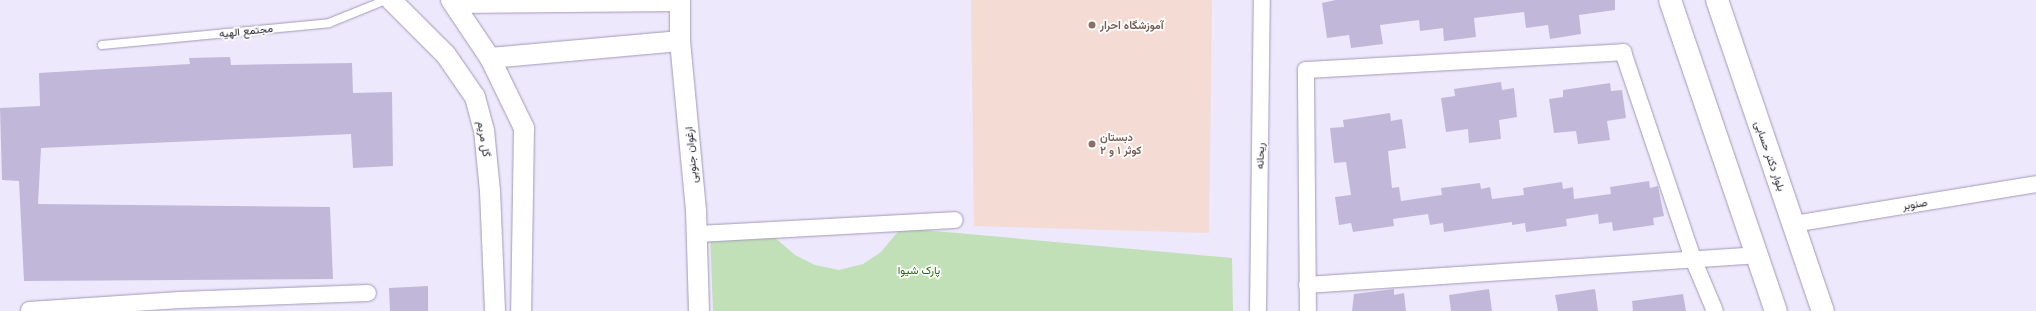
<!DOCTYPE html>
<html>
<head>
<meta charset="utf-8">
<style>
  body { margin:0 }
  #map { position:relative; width:2036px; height:311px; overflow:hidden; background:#ede8fc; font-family:Helvetica,Vazirmatn,sans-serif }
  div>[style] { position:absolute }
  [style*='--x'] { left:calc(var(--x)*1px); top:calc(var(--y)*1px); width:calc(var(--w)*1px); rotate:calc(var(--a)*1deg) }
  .education>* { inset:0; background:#f4dbd4 }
  .green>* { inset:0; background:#c2e0b7 }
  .building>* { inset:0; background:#c1b8d9 }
  .roads { filter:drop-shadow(0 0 1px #a199b8) drop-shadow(0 0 1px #a199b8) }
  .service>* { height:8px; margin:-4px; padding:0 4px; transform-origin:4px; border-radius:4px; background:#fff }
  .minor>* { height:16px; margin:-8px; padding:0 8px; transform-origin:8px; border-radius:8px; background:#fff }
  .tertiary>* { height:20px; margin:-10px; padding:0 10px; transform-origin:10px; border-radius:10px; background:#fff }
  .secondary>* { height:22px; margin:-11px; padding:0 11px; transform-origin:11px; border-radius:11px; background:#fff }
  .dots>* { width:11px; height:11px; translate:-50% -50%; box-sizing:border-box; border:2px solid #fff; border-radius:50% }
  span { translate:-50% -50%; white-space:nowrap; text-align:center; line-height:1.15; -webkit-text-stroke:3.5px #fff; paint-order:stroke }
  .education-label { font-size:11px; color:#785e54; font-weight:700 }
  .left { translate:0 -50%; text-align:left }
  .street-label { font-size:11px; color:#221f2b }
  .park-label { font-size:11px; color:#2a6400 }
</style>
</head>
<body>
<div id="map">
  <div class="education">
    <i style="clip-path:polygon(971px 0,1212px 0,1209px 233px,974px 226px)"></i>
  </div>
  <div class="green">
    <i style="clip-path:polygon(901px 228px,1232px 258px,1233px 311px,713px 311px,710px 233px,773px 236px,795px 255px,815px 265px,839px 270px,863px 264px,881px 252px)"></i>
  </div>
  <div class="building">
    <i style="clip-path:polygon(1336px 0,1615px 0,1615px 10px,1579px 15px,1581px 34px,1550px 39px,1548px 25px,1526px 28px,1524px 12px,1474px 18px,1476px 37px,1444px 41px,1443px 28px,1420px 31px,1419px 20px,1380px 25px,1383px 44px,1351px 48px,1349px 35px,1327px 38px,1322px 3px)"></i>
    <i style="clip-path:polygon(230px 57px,231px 65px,352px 63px,353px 93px,392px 92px,393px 166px,353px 168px,351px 134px,41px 148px,38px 204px,330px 207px,333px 279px,24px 281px,19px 181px,2px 180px,0 108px,40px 106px,39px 73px,190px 64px,189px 58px)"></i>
    <i style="clip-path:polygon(1501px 82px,1502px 90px,1514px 88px,1517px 117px,1499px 120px,1501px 139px,1469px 143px,1468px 129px,1446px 132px,1441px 98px,1455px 96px,1454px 89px)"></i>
    <i style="clip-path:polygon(1610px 83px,1611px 91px,1622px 90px,1626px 118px,1607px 121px,1610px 140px,1578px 144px,1576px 131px,1554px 133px,1549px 99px,1563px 97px,1563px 90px)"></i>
    <i style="clip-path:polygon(1390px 113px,1391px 121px,1402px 119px,1406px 148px,1388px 151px,1392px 188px,1399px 187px,1401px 201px,1442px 195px,1441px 188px,1480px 183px,1481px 189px,1490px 187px,1492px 199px,1524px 195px,1523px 188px,1562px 182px,1563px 189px,1573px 187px,1574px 199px,1611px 194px,1610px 187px,1649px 181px,1650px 188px,1658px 186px,1664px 216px,1653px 218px,1654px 225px,1613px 231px,1612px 222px,1599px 224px,1598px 214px,1566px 219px,1567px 226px,1526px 232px,1525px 223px,1512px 225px,1512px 222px,1444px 232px,1443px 223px,1430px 225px,1428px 214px,1393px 219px,1394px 226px,1353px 232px,1351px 223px,1339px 225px,1335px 197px,1351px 195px,1346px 162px,1334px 163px,1330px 128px,1344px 127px,1343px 120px)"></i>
    <i style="clip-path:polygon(428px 286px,428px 311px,390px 311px,389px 288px)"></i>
    <i style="clip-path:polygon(1394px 289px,1394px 295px,1404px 293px,1406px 311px,1352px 311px,1354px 294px)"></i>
    <i style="clip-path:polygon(1489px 289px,1492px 311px,1451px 311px,1449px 295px)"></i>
    <i style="clip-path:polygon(1595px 289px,1598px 311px,1558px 311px,1555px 295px)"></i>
    <i style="clip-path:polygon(1683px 294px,1686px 311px,1633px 311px,1632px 301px)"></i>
  </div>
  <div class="roads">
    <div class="service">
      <i style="--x:102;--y:45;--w:228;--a:-5.5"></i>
      <i style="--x:329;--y:23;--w:61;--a:-22"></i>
    </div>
    <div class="minor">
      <i style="--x:1793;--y:224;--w:246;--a:-9.3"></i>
      <i style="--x:697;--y:234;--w:258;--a:-3.1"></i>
      <i style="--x:1307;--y:285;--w:450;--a:-3.8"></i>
      <i style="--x:29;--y:310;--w:151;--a:-3.8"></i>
      <i style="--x:180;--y:300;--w:188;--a:-2.1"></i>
      <i style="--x:1258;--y:311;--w:311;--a:-89.3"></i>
      <i style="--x:1308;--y:311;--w:241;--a:-90.5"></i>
      <i style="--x:1306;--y:70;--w:318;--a:-3.2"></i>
      <i style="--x:1623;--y:52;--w:219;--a:71.3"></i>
      <i style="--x:1693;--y:259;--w:56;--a:67.1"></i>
    </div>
    <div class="tertiary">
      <i style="--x:391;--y:0;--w:78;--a:45"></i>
      <i style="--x:446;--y:55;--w:51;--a:55.4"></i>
      <i style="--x:475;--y:97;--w:34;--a:75"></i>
      <i style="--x:484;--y:130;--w:61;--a:84.4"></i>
      <i style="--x:490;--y:191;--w:120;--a:87.6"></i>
      <i style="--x:451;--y:0;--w:70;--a:56.1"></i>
      <i style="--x:490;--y:58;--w:78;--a:64.1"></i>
      <i style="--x:524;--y:128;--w:183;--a:90.9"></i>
      <i style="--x:680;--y:0;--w:41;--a:90"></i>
      <i style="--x:680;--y:41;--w:170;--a:84.6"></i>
      <i style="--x:696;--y:210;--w:101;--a:88.3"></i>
      <i style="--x:454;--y:3;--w:226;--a:-0.5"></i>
      <i style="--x:490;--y:58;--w:191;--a:-5.1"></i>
    </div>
    <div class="secondary">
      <i style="--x:1670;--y:0;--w:329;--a:71.2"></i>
      <i style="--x:1717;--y:0;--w:329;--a:71.2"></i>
    </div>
  </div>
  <div class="dots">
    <i style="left:1092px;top:25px;background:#8d6e63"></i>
    <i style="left:1092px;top:144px;background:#8d6e63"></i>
  </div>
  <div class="education-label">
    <span class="left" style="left:1100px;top:25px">آموزشگاه احرار</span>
    <span class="left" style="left:1100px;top:144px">دبستان<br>کوثر ۱ و ۲</span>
  </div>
  <div class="street-label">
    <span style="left:246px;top:31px;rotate:-6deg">مجتمع الهیه</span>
    <span style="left:484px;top:139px;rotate:81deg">گل مریم</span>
    <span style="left:691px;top:155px;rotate:-95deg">ارغوان جنوبی</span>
    <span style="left:1260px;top:156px;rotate:-89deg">ریحانه</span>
    <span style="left:1770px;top:156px;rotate:71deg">بلوار دکتر حسابی</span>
    <span style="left:1915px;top:204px;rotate:-9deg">صنوبر</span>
  </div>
  <div class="park-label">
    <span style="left:919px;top:270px">پارک شیوا</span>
  </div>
</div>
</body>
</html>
